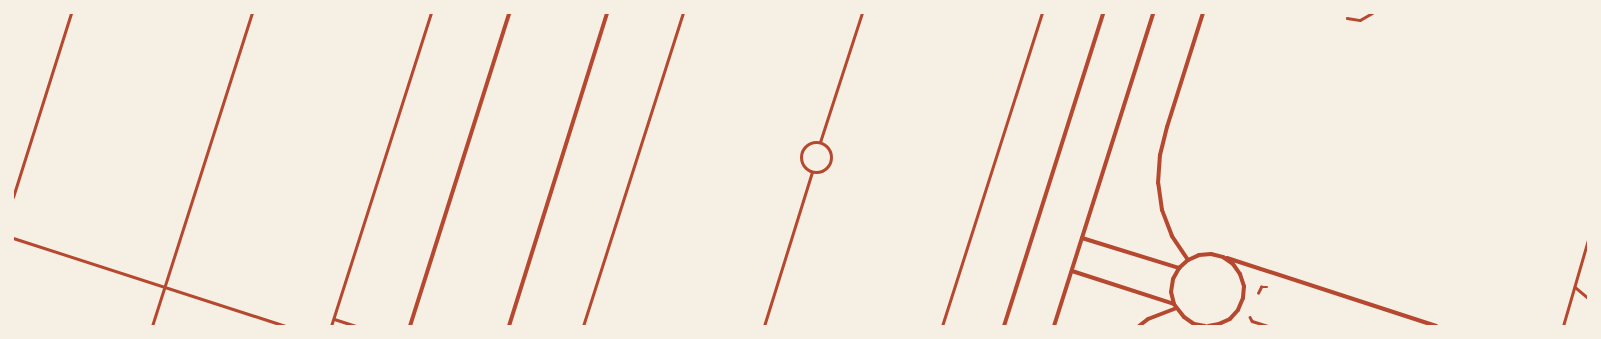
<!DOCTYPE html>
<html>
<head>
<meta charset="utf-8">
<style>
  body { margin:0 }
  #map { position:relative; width:1601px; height:339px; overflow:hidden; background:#f6efe4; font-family:"Libre Baskerville",serif }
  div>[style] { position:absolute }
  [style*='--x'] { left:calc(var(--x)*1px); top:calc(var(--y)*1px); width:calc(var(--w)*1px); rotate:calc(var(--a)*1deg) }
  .path>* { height:2.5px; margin:-1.25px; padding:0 1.25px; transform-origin:1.25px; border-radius:1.25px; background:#b5482f }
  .service>* { height:3px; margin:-1.5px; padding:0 1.5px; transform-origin:1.5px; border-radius:1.5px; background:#b5482f }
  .service>.ring { margin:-1.5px; padding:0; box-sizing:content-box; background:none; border:3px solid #b5482f; border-radius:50% }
  .minor>* { height:4px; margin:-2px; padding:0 2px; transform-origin:2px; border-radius:2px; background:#b5482f }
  span { translate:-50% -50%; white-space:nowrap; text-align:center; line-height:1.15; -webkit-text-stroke:4px #f6efe4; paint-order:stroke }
  .frame { position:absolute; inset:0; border:14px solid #f6efe4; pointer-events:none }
</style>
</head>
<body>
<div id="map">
  <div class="path">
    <i style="--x:1347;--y:18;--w:13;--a:9"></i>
    <i style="--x:1360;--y:20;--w:14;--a:-30"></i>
    <i style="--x:1575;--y:287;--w:17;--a:40"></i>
    <i style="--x:1258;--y:293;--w:7;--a:-63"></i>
    <i style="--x:1261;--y:287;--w:6;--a:0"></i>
    <i style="--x:1250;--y:317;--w:4;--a:63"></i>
    <i style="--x:1252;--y:321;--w:17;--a:17"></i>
    <i style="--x:1563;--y:326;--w:90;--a:-73.8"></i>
  </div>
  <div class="service">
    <i class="ring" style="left:801px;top:142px;width:27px;height:27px"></i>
    <i style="--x:820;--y:142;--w:136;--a:-72"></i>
    <i style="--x:13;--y:197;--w:193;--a:-72.5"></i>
    <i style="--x:13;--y:238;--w:287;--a:17.9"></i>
    <i style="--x:334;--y:319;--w:22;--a:18"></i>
    <i style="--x:152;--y:326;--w:329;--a:-72.3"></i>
    <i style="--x:331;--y:326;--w:329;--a:-72.3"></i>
    <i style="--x:583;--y:326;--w:329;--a:-72.3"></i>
    <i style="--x:764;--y:326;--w:161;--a:-72.7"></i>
    <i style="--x:942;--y:326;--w:329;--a:-72.3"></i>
  </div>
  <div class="minor">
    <i style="--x:1082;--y:238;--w:102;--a:17.2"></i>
    <i style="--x:1227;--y:258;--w:220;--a:18"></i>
    <i style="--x:1188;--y:260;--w:29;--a:-124"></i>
    <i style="--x:1172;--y:236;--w:28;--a:-111"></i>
    <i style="--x:1162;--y:210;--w:27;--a:-98"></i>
    <i style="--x:1158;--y:183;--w:28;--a:-86"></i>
    <i style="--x:1160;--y:155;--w:29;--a:-76"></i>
    <i style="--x:1167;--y:127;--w:120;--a:-72.5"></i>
    <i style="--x:1072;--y:271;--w:107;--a:17.9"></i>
    <i style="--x:410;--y:326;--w:328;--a:-72.4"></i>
    <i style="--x:509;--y:326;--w:328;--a:-72.6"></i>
    <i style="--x:1004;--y:326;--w:328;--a:-72.4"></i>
    <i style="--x:1054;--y:326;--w:328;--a:-72.4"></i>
    <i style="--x:1139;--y:326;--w:11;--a:-38"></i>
    <i style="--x:1148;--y:319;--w:30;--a:-21"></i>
    <i style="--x:1205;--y:326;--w:11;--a:-170"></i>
    <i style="--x:1194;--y:324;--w:12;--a:-145"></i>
    <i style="--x:1184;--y:317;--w:16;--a:-128"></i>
    <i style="--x:1174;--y:304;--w:12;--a:-104"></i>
    <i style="--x:1171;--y:292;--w:13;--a:-81"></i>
    <i style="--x:1173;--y:279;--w:13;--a:-61"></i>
    <i style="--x:1179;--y:268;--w:12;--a:-42"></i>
    <i style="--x:1188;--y:260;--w:12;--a:-24"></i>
    <i style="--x:1199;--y:255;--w:12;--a:-5"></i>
    <i style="--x:1211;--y:254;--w:12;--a:14"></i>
    <i style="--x:1223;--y:257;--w:12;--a:35"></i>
    <i style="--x:1233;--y:264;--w:12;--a:55"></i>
    <i style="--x:1240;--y:274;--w:13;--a:72"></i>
    <i style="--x:1244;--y:286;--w:12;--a:95"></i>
    <i style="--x:1243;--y:298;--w:13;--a:113"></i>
    <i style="--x:1238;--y:310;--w:12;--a:132"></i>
    <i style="--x:1230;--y:319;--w:12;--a:156"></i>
    <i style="--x:1219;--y:324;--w:11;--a:170"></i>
  </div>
  <div class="frame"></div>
</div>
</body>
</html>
